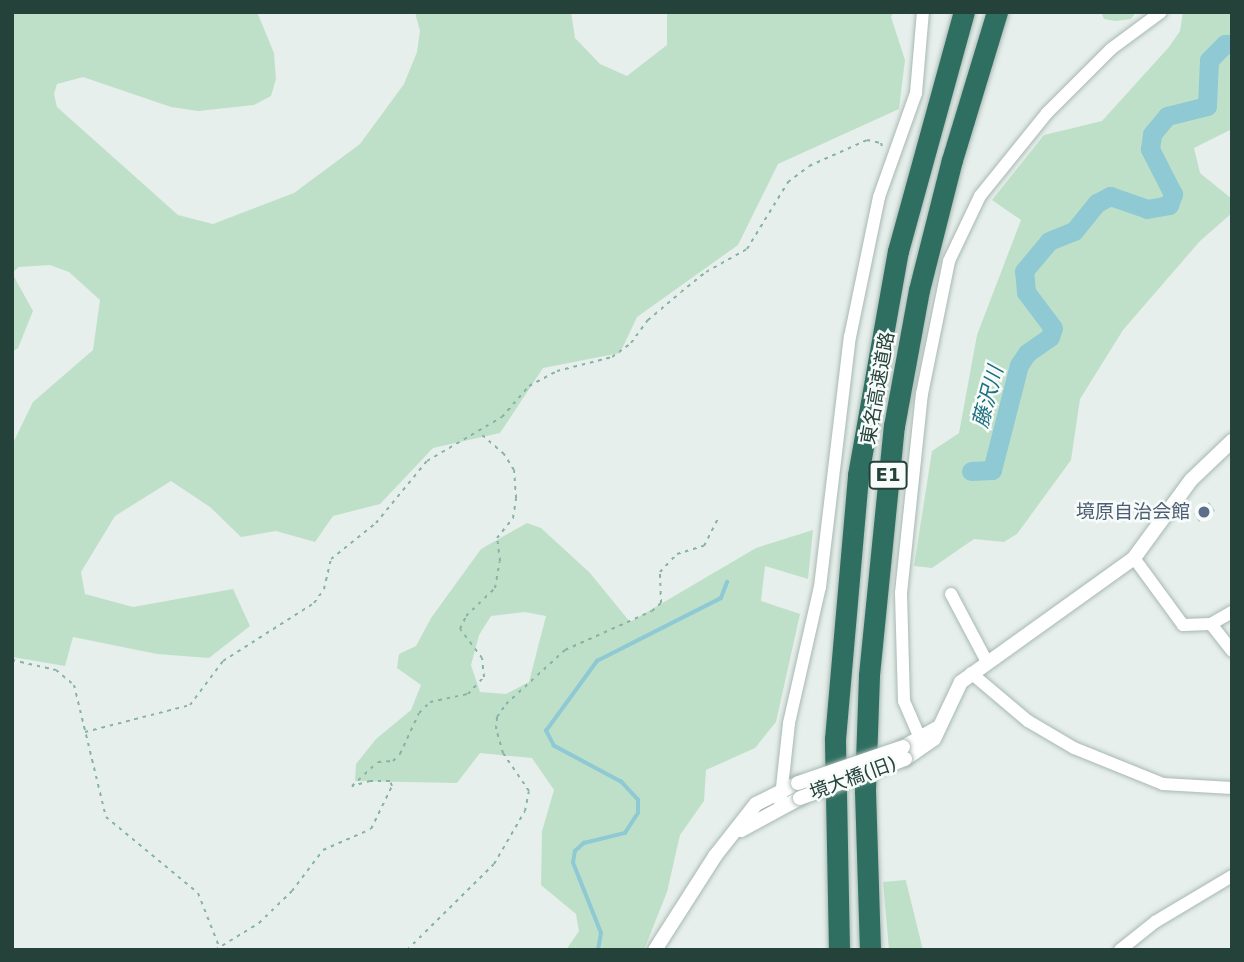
<!DOCTYPE html>
<html>
<head>
<meta charset="utf-8">
<style>
  body { margin:0 }
  #map { position:relative; width:1244px; height:962px; overflow:hidden; background:#e6efeb; font-family:"DejaVu Sans","Noto Sans JP",sans-serif }
  div>[style] { position:absolute }
  [style*='--x'] { left:calc(var(--x)*1px); top:calc(var(--y)*1px); width:calc(var(--w)*1px); rotate:calc(var(--a)*1deg) }
  .green>* { inset:0; background:#bfe0c8 }
  .stream>* { height:3.5px; margin:-1.75px; padding:0 1.75px; transform-origin:1.75px; border-radius:1.75px; background:#8ec9d4 }
  .river>* { height:19px; margin:-9.5px; padding:0 9.5px; transform-origin:9.5px; border-radius:9.5px; background:#8ec9d4 }
  .building>* { inset:0; background:#bbcac4 }
  .path>* { height:2px; margin-top:-1px; transform-origin:0; background:repeating-linear-gradient(90deg,#86b3a5 0 3.5px,transparent 0 8.5px) }
  .roads { filter:drop-shadow(0 0 2px #a8b8b2) drop-shadow(0 0 2px #a8b8b2) }
  .minor>* { height:12px; margin:-6px; padding:0 6px; transform-origin:6px; border-radius:6px; background:#fff }
  .tertiary>* { height:14px; margin:-7px; padding:0 7px; transform-origin:7px; border-radius:7px; background:#fff }
  .motorway>* { height:21px; margin:-10.5px; padding:0 10.5px; transform-origin:10.5px; border-radius:10.5px; background:#2f6f62 }
  .bridges { filter:drop-shadow(0 0 2px #a8b8b2) drop-shadow(0 0 2px #a8b8b2) }
  .tertiary-bridge>* { height:14px; margin:-7px; padding:0 7px; transform-origin:7px; border-radius:7px; background:#fff }
  .dots>* { width:19px; height:19px; translate:-50% -50%; box-sizing:border-box; border:4px solid #f7fbf9; border-radius:50% }
  span { translate:-50% -50%; white-space:nowrap; text-align:center; line-height:1.15; -webkit-text-stroke:5px #f7fbf9; paint-order:stroke }
  .shield-label span { padding:2px 5px; background:#f7fbf9; border:2px solid; border-radius:5px; -webkit-text-stroke-width:0 }
  .shield-label { font-size:18px; color:#24423a; font-weight:700 }
  .street-label { font-size:19px; color:#24423a }
  .service-label { font-size:19px; color:#4e5e75 }
  .right { translate:-100% -50%; text-align:right }
  .water-label { font-size:21px; color:#1c6f80; font-style:italic }
  .frame { position:absolute; inset:0; border:14px solid #24423a; pointer-events:none }
</style>
</head>
<body>
<div id="map">
  <div class="green">
    <i style="clip-path:polygon(12px 12px,257px 12px,274px 53px,276px 79px,271px 96px,254px 105px,198px 111px,171px 107px,83px 77px,57px 84px,54px 94px,57px 107px,178px 215px,213px 224px,294px 193px,360px 144px,404px 84px,417px 52px,420px 31px,415px 12px,571px 12px,575px 38px,600px 64px,627px 76px,667px 45px,667px 12px,893px 12px,891px 17px,905px 60px,899px 109px,778px 164px,738px 245px,637px 317px,620px 353px,543px 368px,500px 433px,433px 448px,380px 504px,333px 516px,315px 542px,276px 531px,241px 537px,210px 507px,171px 481px,115px 516px,81px 572px,85px 594px,133px 607px,233px 589px,250px 626px,209px 658px,157px 654px,73px 637px,65px 666px,12px 657px,12px 445px,33px 402px,93px 350px,100px 300px,69px 272px,50px 265px,19px 267px,12px 273px,33px 311px,18px 348px,12px 352px)"></i>
    <i style="clip-path:polygon(1101px 12px,1136px 12px,1131px 19px,1115px 21px,1104px 19px)"></i>
    <i style="clip-path:polygon(1183px 12px,1232px 12px,1232px 129px,1194px 148px,1200px 173px,1232px 199px,1232px 213px,1200px 241px,1123px 330px,1080px 399px,1071px 460px,1017px 534px,1004px 542px,974px 539px,932px 568px,914px 566px,932px 451px,959px 433px,977px 335px,1021px 220px,992px 200px,1044px 135px,1102px 121px,1169px 47px,1180px 31px)"></i>
    <i style="clip-path:polygon(evenodd,527px 523px,541px 528px,590px 573px,630px 622px,756px 548px,813px 530px,808px 579px,765px 566px,761px 601px,800px 614px,776px 722px,755px 748px,706px 770px,704px 801px,680px 835px,667px 892px,644px 950px,566px 950px,579px 931px,576px 914px,541px 885px,542px 831px,554px 790px,532px 758px,480px 753px,457px 783px,355px 781px,356px 764px,376px 739px,411px 710px,421px 685px,397px 668px,399px 654px,416px 646px,431px 618px,481px 549px,527px 523px,525px 612px,546px 616px,529px 682px,506px 694px,480px 692px,471px 665px,479px 635px,491px 616px,525px 612px)"></i>
    <i style="clip-path:polygon(906px 880px,906px 881px,923px 950px,889px 950px,883px 882px)"></i>
  </div>
  <div class="stream">
    <i style="--x:598;--y:950;--w:17;--a:-80"></i>
    <i style="--x:601;--y:933;--w:75;--a:-111.8"></i>
    <i style="--x:573;--y:863;--w:12;--a:-81"></i>
    <i style="--x:575;--y:851;--w:12;--a:-42"></i>
    <i style="--x:584;--y:843;--w:42;--a:-13.7"></i>
    <i style="--x:625;--y:833;--w:24;--a:-57"></i>
    <i style="--x:638;--y:813;--w:13;--a:-90"></i>
    <i style="--x:638;--y:800;--w:25;--a:-133"></i>
    <i style="--x:621;--y:782;--w:76;--a:-151.8"></i>
    <i style="--x:554;--y:746;--w:17;--a:-118"></i>
    <i style="--x:546;--y:731;--w:87;--a:-53.9"></i>
    <i style="--x:597;--y:661;--w:139;--a:-26.9"></i>
    <i style="--x:721;--y:598;--w:17;--a:-69"></i>
  </div>
  <div class="river">
    <i style="--x:971;--y:471;--w:21;--a:-3"></i>
    <i style="--x:992;--y:470;--w:108;--a:-75.6"></i>
    <i style="--x:1019;--y:365;--w:14;--a:-56"></i>
    <i style="--x:1027;--y:353;--w:28;--a:-35"></i>
    <i style="--x:1050;--y:337;--w:9;--a:-72"></i>
    <i style="--x:1053;--y:328;--w:45;--a:-126.9"></i>
    <i style="--x:1026;--y:292;--w:21;--a:-95"></i>
    <i style="--x:1024;--y:271;--w:39;--a:-50"></i>
    <i style="--x:1049;--y:241;--w:27;--a:-22"></i>
    <i style="--x:1074;--y:231;--w:36;--a:-51"></i>
    <i style="--x:1097;--y:203;--w:15;--a:-28"></i>
    <i style="--x:1110;--y:196;--w:39;--a:19"></i>
    <i style="--x:1147;--y:209;--w:22;--a:-10"></i>
    <i style="--x:1169;--y:205;--w:12;--a:-70"></i>
    <i style="--x:1173;--y:194;--w:51;--a:-117.1"></i>
    <i style="--x:1150;--y:149;--w:15;--a:-82"></i>
    <i style="--x:1152;--y:134;--w:23;--a:-50"></i>
    <i style="--x:1167;--y:116;--w:41;--a:-14"></i>
    <i style="--x:1207;--y:106;--w:46;--a:-87.5"></i>
    <i style="--x:1209;--y:60;--w:23;--a:-45"></i>
    <i style="--x:1225;--y:44;--w:7;--a:0"></i>
  </div>
  <div class="building">
    <i style="clip-path:polygon(1209px 502px,1215px 511px,1199px 522px,1194px 514px)"></i>
  </div>
  <div class="path">
    <i style="--x:12;--y:660;--w:45;--a:12.8"></i>
    <i style="--x:56;--y:670;--w:23;--a:40"></i>
    <i style="--x:74;--y:685;--w:136;--a:76.4"></i>
    <i style="--x:106;--y:817;--w:119;--a:39.6"></i>
    <i style="--x:198;--y:893;--w:55;--a:68.6"></i>
    <i style="--x:85;--y:732;--w:108;--a:-14.4"></i>
    <i style="--x:190;--y:705;--w:55;--a:-53.1"></i>
    <i style="--x:223;--y:661;--w:108;--a:-32.5"></i>
    <i style="--x:314;--y:603;--w:17;--a:-54"></i>
    <i style="--x:324;--y:589;--w:31;--a:-77"></i>
    <i style="--x:331;--y:559;--w:58;--a:-38.7"></i>
    <i style="--x:376;--y:523;--w:80;--a:-50.6"></i>
    <i style="--x:427;--y:461;--w:87;--a:-30.4"></i>
    <i style="--x:502;--y:417;--w:41;--a:-48.9"></i>
    <i style="--x:529;--y:386;--w:32;--a:-28"></i>
    <i style="--x:557;--y:371;--w:57;--a:-14.3"></i>
    <i style="--x:612;--y:357;--w:24;--a:-36"></i>
    <i style="--x:631;--y:343;--w:29;--a:-54"></i>
    <i style="--x:648;--y:320;--w:43;--a:-40.3"></i>
    <i style="--x:681;--y:292;--w:32;--a:-39"></i>
    <i style="--x:706;--y:272;--w:47;--a:-29.3"></i>
    <i style="--x:747;--y:249;--w:79;--a:-58.5"></i>
    <i style="--x:788;--y:182;--w:26;--a:-37"></i>
    <i style="--x:809;--y:166;--w:64;--a:-24.1"></i>
    <i style="--x:867;--y:140;--w:14;--a:12"></i>
    <i style="--x:881;--y:143;--w:7;--a:74"></i>
    <i style="--x:215;--y:950;--w:52;--a:-31.5"></i>
    <i style="--x:259;--y:923;--w:46;--a:-44.1"></i>
    <i style="--x:292;--y:891;--w:51;--a:-52.9"></i>
    <i style="--x:323;--y:850;--w:52;--a:-23.6"></i>
    <i style="--x:371;--y:829;--w:48;--a:-64"></i>
    <i style="--x:392;--y:786;--w:5;--a:-112"></i>
    <i style="--x:390;--y:781;--w:20;--a:180"></i>
    <i style="--x:370;--y:781;--w:19;--a:164"></i>
    <i style="--x:352;--y:786;--w:35;--a:-43"></i>
    <i style="--x:378;--y:762;--w:15;--a:-4"></i>
    <i style="--x:393;--y:761;--w:10;--a:-45"></i>
    <i style="--x:400;--y:754;--w:45;--a:-65.1"></i>
    <i style="--x:419;--y:713;--w:16;--a:-45"></i>
    <i style="--x:430;--y:702;--w:39;--a:-12"></i>
    <i style="--x:468;--y:694;--w:23;--a:-47"></i>
    <i style="--x:484;--y:677;--w:19;--a:-96"></i>
    <i style="--x:482;--y:658;--w:36;--a:-127"></i>
    <i style="--x:460;--y:629;--w:14;--a:-65"></i>
    <i style="--x:466;--y:616;--w:40;--a:-44"></i>
    <i style="--x:495;--y:588;--w:27;--a:-80"></i>
    <i style="--x:500;--y:561;--w:23;--a:-97"></i>
    <i style="--x:497;--y:538;--w:26;--a:-51"></i>
    <i style="--x:513;--y:518;--w:20;--a:-81"></i>
    <i style="--x:516;--y:498;--w:28;--a:-94"></i>
    <i style="--x:514;--y:470;--w:19;--a:-122"></i>
    <i style="--x:504;--y:454;--w:32;--a:-139"></i>
    <i style="--x:407;--y:950;--w:122;--a:-44.7"></i>
    <i style="--x:494;--y:864;--w:61;--a:-59.7"></i>
    <i style="--x:525;--y:811;--w:20;--a:-79"></i>
    <i style="--x:529;--y:791;--w:46;--a:-124.4"></i>
    <i style="--x:503;--y:753;--w:25;--a:-106"></i>
    <i style="--x:496;--y:729;--w:12;--a:-85"></i>
    <i style="--x:497;--y:717;--w:16;--a:-55"></i>
    <i style="--x:506;--y:704;--w:80;--a:-42.5"></i>
    <i style="--x:565;--y:650;--w:95;--a:-24.1"></i>
    <i style="--x:652;--y:611;--w:12;--a:-42"></i>
    <i style="--x:661;--y:603;--w:31;--a:-92"></i>
    <i style="--x:660;--y:572;--w:25;--a:-47"></i>
    <i style="--x:677;--y:554;--w:28;--a:-17"></i>
    <i style="--x:704;--y:546;--w:31;--a:-63"></i>
  </div>
  <div class="roads">
    <div class="minor">
      <i style="--x:1134;--y:558;--w:83;--a:53.8"></i>
      <i style="--x:1183;--y:625;--w:28;--a:-2"></i>
      <i style="--x:1211;--y:624;--w:24;--a:-30"></i>
      <i style="--x:951;--y:594;--w:75;--a:62.1"></i>
      <i style="--x:1211;--y:624;--w:34;--a:52"></i>
      <i style="--x:971;--y:673;--w:75;--a:40.1"></i>
      <i style="--x:1028;--y:721;--w:53;--a:30.4"></i>
      <i style="--x:1074;--y:748;--w:96;--a:22"></i>
      <i style="--x:1163;--y:784;--w:69;--a:3.3"></i>
      <i style="--x:920;--y:738;--w:40;--a:-113.4"></i>
      <i style="--x:904;--y:701;--w:108;--a:-91.6"></i>
      <i style="--x:901;--y:593;--w:200;--a:-84"></i>
      <i style="--x:922;--y:394;--w:136;--a:-78.5"></i>
      <i style="--x:949;--y:261;--w:72;--a:-64.5"></i>
      <i style="--x:980;--y:196;--w:107;--a:-51.1"></i>
      <i style="--x:1047;--y:113;--w:91;--a:-45"></i>
      <i style="--x:1111;--y:49;--w:62;--a:-36.5"></i>
      <i style="--x:780;--y:806;--w:83;--a:-83.8"></i>
      <i style="--x:789;--y:723;--w:139;--a:-77.2"></i>
      <i style="--x:820;--y:587;--w:252;--a:-83.2"></i>
      <i style="--x:850;--y:337;--w:143;--a:-78.3"></i>
      <i style="--x:879;--y:197;--w:110;--a:-70.4"></i>
      <i style="--x:916;--y:93;--w:81;--a:-85.1"></i>
      <i style="--x:1120;--y:950;--w:45;--a:-38.7"></i>
      <i style="--x:1155;--y:922;--w:90;--a:-30.9"></i>
    </div>
    <div class="tertiary">
      <i style="--x:903;--y:747;--w:39;--a:-29"></i>
      <i style="--x:905;--y:759;--w:35;--a:-35"></i>
      <i style="--x:934;--y:739;--w:63;--a:-64.7"></i>
      <i style="--x:961;--y:682;--w:213;--a:-35.6"></i>
      <i style="--x:1134;--y:558;--w:97;--a:-53.8"></i>
      <i style="--x:1191;--y:480;--w:57;--a:-43.6"></i>
      <i style="--x:741;--y:830;--w:67;--a:-28.5"></i>
      <i style="--x:655;--y:950;--w:112;--a:-57.4"></i>
      <i style="--x:715;--y:856;--w:66;--a:-51.7"></i>
      <i style="--x:756;--y:804;--w:47;--a:-26.6"></i>
    </div>
    <div class="motorway">
      <i style="--x:839;--y:950;--w:211;--a:-91.1"></i>
      <i style="--x:835;--y:739;--w:265;--a:-85"></i>
      <i style="--x:858;--y:475;--w:228;--a:-79.9"></i>
      <i style="--x:898;--y:251;--w:248;--a:-74.6"></i>
      <i style="--x:870;--y:950;--w:160;--a:-91.8"></i>
      <i style="--x:865;--y:790;--w:115;--a:-88"></i>
      <i style="--x:869;--y:675;--w:250;--a:-84.3"></i>
      <i style="--x:894;--y:426;--w:138;--a:-79.6"></i>
      <i style="--x:919;--y:290;--w:134;--a:-75.8"></i>
      <i style="--x:952;--y:160;--w:155;--a:-73.1"></i>
    </div>
  </div>
  <div class="bridges">
    <div class="tertiary-bridge">
      <i style="--x:798;--y:783;--w:111;--a:-18.9"></i>
      <i style="--x:800;--y:798;--w:112;--a:-20.4"></i>
    </div>
  </div>
  <div class="dots">
    <i style="left:1204px;top:512px;background:#5c6f8a"></i>
  </div>
  <div class="shield-label">
    <span style="left:888px;top:475px">E1</span>
  </div>
  <div class="street-label">
    <span style="left:878px;top:388px;rotate:-80deg">東名高速道路</span>
    <span style="left:853px;top:778px;rotate:-20deg">境大橋(旧)</span>
  </div>
  <div class="service-label">
    <span class="right" style="left:1190px;top:512px">境原自治会館</span>
  </div>
  <div class="water-label">
    <span style="left:988px;top:397px;rotate:-75deg">藤沢川</span>
  </div>
  <div class="frame"></div>
</div>
</body>
</html>
